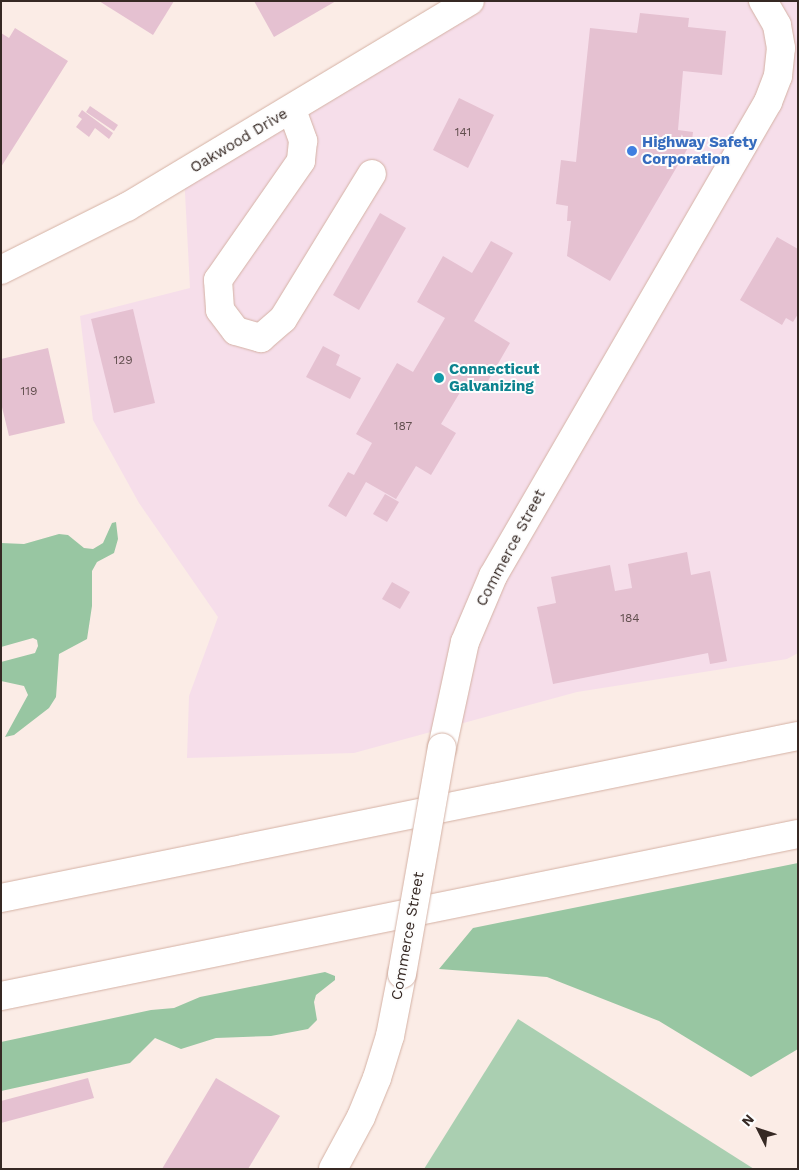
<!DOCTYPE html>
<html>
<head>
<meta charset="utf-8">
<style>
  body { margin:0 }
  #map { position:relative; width:799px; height:1170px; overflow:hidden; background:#fbece6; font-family:"Work Sans",sans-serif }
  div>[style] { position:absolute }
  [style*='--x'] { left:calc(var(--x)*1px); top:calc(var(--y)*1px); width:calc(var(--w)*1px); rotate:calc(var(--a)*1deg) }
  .industrial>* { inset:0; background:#f6deea }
  .green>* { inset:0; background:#aacfb1 }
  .forest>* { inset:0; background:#98c6a2 }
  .building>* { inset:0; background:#e5c1d1 }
  .roads { filter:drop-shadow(0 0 1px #d4b1a4) drop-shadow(0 0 1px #d4b1a4) }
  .minor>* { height:28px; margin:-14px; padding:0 14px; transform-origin:14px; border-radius:14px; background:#fff }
  .highway>* { height:28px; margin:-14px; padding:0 14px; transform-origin:14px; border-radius:14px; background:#fff }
  .bridges { filter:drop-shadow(0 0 1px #d4b1a4) drop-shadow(0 0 1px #d4b1a4) }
  .minor-bridge>* { height:28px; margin:-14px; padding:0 14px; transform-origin:14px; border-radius:14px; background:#fff }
  .dots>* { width:14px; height:14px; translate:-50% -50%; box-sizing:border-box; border:2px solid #fdfdfd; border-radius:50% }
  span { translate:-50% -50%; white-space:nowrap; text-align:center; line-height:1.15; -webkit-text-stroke:4px #fdfdfd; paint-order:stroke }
  .number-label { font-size:12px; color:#624f4f }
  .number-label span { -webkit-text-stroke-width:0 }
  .street-label { font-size:15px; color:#362924 }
  .shop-label { font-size:15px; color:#366cbe; font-weight:700 }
  .left { translate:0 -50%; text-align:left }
  .culture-label { font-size:15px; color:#0d838f; font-weight:700 }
  .frame { position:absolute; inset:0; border:2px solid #362924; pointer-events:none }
  .north { position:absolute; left:734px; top:1105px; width:50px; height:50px; -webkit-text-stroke:4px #fdfdfd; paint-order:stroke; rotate:311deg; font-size:14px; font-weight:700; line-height:20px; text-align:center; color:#362924 }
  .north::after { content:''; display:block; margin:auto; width:18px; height:22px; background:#362924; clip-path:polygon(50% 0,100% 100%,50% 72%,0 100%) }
</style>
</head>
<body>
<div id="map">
  <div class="industrial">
    <i style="clip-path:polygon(470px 1px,798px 1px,798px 653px,787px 659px,577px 692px,354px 753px,187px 758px,189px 696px,218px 617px,139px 503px,93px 420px,80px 316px,190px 288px,184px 174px)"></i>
  </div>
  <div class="green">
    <i style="clip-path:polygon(518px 1019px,754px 1169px,424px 1169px)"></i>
  </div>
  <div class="forest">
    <i style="clip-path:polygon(116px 522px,118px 539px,114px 553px,97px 562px,92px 571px,92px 606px,87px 639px,59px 654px,56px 697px,49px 708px,14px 735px,5px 737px,28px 695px,24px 686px,1px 681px,1px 662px,35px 653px,38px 646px,37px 640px,33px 638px,1px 647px,1px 543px,24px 544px,59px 534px,68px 535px,84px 548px,93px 549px,103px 543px,112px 523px)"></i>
    <i style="clip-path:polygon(798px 863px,798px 1049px,751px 1077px,659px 1021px,547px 977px,439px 969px,473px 928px)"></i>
    <i style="clip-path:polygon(325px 972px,335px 976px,335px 980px,316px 995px,314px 1002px,317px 1020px,308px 1029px,271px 1036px,216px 1038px,181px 1049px,155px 1038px,130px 1063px,1px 1091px,1px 1042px,151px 1010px,174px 1008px,200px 997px)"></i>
  </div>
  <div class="building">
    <i style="clip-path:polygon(99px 1px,174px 1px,153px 35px)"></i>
    <i style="clip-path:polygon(254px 1px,336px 1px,274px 37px)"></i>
    <i style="clip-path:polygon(640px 13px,689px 18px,688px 27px,726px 31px,722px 75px,683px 71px,678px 130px,693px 132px,692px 141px,610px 281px,567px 256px,571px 221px,567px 221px,568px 206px,556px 204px,561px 160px,576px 162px,590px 28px,637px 33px)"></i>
    <i style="clip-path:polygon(15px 28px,68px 61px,1px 167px,1px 33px,9px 38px)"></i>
    <i style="clip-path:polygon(459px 98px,494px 115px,468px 168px,433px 150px)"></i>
    <i style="clip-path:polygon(90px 106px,118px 125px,114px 131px,86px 112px)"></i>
    <i style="clip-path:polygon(82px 110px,113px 133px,109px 139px,95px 128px,89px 137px,76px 127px,82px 119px,78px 116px)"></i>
    <i style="clip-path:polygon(380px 213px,406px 228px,359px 310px,333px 295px)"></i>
    <i style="clip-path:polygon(777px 237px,798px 249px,798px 314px,793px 322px,786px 318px,782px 325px,740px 300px)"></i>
    <i style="clip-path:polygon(491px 241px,513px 253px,474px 321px,510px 343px,481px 393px,465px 384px,441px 424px,456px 433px,431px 475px,416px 466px,396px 499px,366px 482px,346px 517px,328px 506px,348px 472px,354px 475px,372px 443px,356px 434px,397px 363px,413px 372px,445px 318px,417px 302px,443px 256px,472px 273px)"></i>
    <i style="clip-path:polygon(133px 309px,155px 403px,114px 413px,91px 319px)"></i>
    <i style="clip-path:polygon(323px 346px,340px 355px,336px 365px,361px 378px,350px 399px,306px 377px)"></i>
    <i style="clip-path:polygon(48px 348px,65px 423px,9px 436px,1px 403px,1px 359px)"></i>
    <i style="clip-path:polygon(385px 494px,399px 502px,387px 522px,373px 514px)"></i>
    <i style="clip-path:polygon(687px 552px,691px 575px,710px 571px,727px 661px,710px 664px,708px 653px,553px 684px,537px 607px,556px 603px,551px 577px,610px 565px,615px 591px,632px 588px,628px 564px)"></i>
    <i style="clip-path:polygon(392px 582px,410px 592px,400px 609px,382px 599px)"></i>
    <i style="clip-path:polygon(88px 1078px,94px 1098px,1px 1123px,1px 1101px)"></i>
    <i style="clip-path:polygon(216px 1078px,280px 1116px,248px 1169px,162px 1169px)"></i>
  </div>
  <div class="roads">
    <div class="minor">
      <i style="--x:292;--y:110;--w:33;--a:70"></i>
      <i style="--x:303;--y:141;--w:20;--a:96"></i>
      <i style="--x:301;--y:161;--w:145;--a:124.9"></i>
      <i style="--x:218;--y:280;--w:30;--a:86"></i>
      <i style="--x:220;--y:310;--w:26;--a:53"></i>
      <i style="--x:236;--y:331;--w:26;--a:16"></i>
      <i style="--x:261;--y:338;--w:29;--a:-41"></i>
      <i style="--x:283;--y:319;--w:170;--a:-58.5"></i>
      <i style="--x:1;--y:270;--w:141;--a:-26.6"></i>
      <i style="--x:127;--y:207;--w:400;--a:-31"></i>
      <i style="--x:442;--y:748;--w:108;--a:-77.8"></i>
      <i style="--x:465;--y:642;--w:72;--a:-67"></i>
      <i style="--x:493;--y:576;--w:548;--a:-59.88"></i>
      <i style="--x:768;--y:102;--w:28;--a:-69"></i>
      <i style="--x:778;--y:76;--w:28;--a:-84"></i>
      <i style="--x:781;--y:48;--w:23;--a:-100"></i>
      <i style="--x:777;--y:25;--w:28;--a:-120"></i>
      <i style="--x:333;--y:1169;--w:59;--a:-61.7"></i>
      <i style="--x:361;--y:1117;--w:42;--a:-67.7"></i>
      <i style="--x:377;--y:1078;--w:44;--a:-72.8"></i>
      <i style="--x:390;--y:1036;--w:63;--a:-79"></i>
    </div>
    <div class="highway">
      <i style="--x:1;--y:898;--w:813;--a:-11.49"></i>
      <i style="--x:1;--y:996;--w:813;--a:-11.49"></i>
    </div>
  </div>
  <div class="bridges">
    <div class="minor-bridge">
      <i style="--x:402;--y:974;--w:230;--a:-80"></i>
    </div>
  </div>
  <div class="dots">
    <i style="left:632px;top:151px;background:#3f7fe0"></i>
    <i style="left:439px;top:378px;background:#0f9aa8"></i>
  </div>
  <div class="number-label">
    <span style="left:463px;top:133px">141</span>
    <span style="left:123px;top:361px">129</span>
    <span style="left:29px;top:392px">119</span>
    <span style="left:403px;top:427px">187</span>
    <span style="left:630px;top:619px">184</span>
  </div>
  <div class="street-label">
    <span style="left:239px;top:141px;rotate:-31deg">Oakwood Drive</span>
    <span style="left:511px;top:548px;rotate:-62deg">Commerce Street</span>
    <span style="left:408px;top:936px;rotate:-80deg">Commerce Street</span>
  </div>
  <div class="shop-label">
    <span class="left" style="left:642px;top:151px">Highway Safety<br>Corporation</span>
  </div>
  <div class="culture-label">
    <span class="left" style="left:449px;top:378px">Connecticut<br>Galvanizing</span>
  </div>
  <div class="frame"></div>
  <div class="north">N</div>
</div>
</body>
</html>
